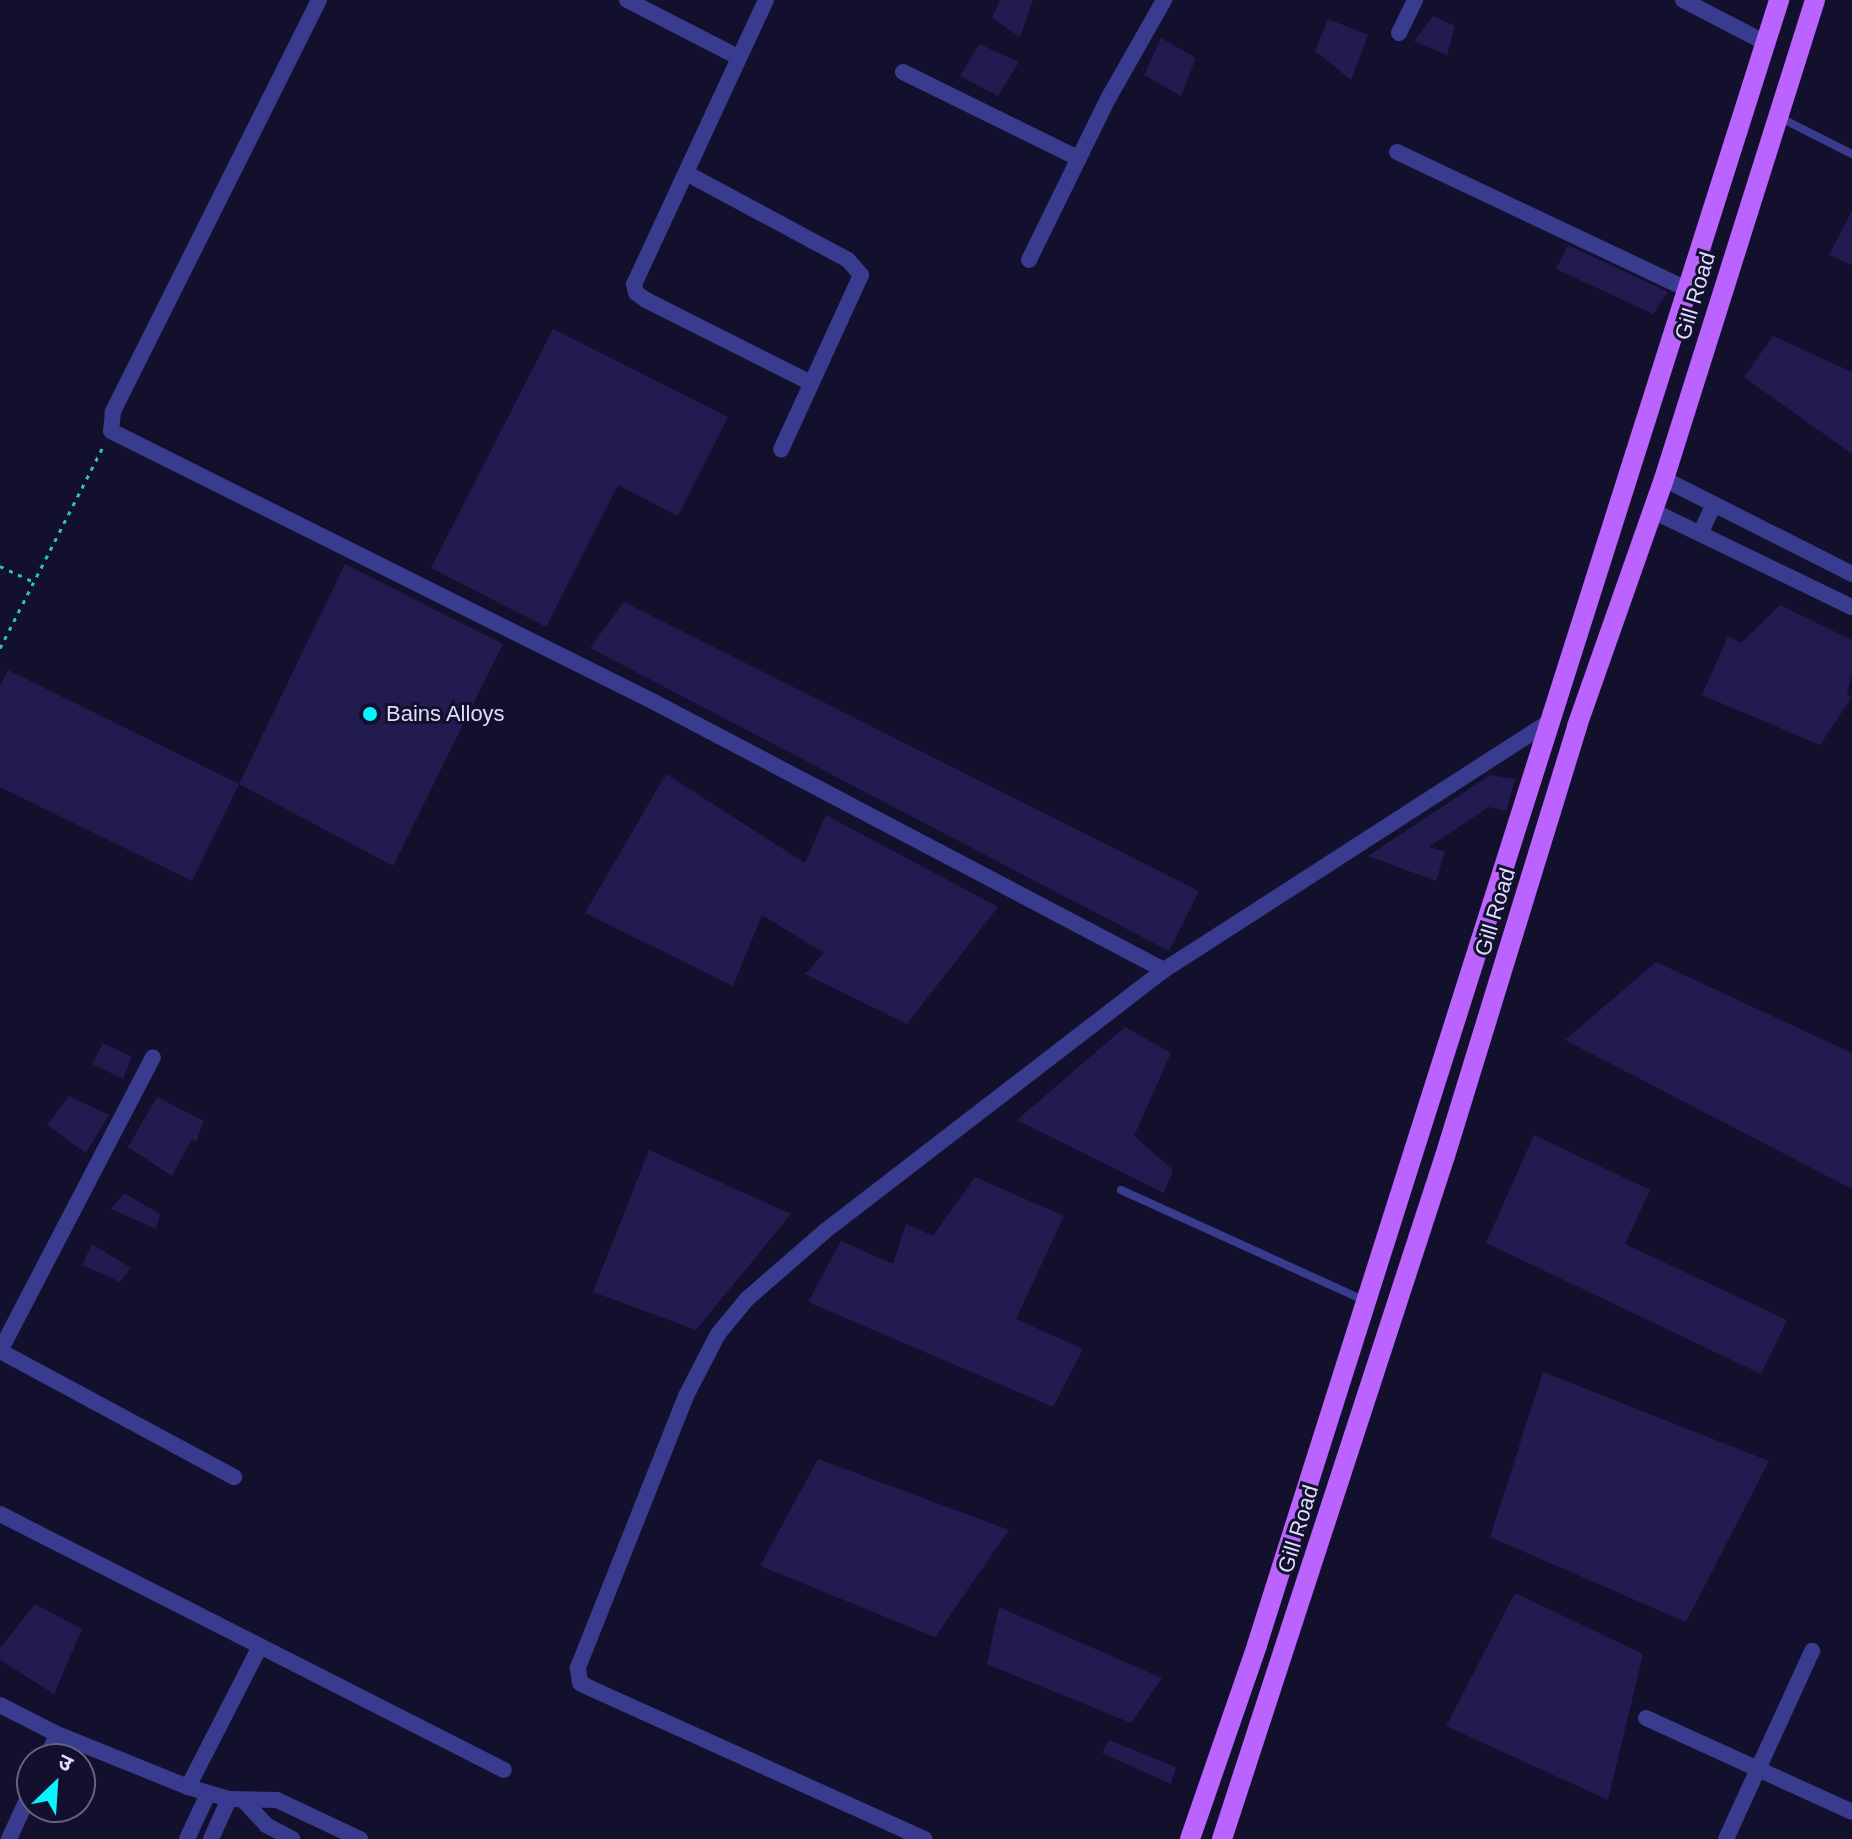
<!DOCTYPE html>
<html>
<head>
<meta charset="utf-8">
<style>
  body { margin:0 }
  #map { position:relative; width:1852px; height:1839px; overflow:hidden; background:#13102d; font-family:Helvetica,"Noto Sans Devanagari",sans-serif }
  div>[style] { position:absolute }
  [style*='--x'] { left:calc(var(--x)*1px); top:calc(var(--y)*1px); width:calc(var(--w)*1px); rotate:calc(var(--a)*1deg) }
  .building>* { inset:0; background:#221b4f }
  .path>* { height:3px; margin-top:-1.5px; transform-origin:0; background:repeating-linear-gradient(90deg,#2bc4b2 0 4px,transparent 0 10px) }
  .lane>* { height:8px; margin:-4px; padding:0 4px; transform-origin:4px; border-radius:4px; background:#393b8e }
  .street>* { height:16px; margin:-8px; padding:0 8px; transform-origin:8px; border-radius:8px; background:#393b8e }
  .primary>* { height:20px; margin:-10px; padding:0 10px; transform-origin:10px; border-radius:10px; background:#bb63ff }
  .dots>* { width:22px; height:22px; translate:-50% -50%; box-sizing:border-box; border:4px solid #13102d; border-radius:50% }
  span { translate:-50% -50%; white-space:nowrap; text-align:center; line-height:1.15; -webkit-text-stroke:6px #13102d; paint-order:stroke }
  .street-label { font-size:22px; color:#dedcff }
  .poi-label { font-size:22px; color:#dedcff }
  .left { translate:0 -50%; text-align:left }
  .north { position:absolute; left:16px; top:1743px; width:80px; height:80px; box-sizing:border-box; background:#13102d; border:2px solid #646281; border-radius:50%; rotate:25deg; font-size:22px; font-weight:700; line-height:32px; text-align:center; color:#dedcff }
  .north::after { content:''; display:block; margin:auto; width:28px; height:36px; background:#08f5ff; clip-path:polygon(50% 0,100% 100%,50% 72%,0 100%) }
</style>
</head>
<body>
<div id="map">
  <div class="building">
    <i style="clip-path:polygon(1000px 0,1033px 0,1020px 37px,992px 18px)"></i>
    <i style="clip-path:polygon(1433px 16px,1455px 26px,1447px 55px,1414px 41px)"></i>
    <i style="clip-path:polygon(1328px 19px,1368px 35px,1351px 80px,1315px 51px)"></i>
    <i style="clip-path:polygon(1161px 38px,1196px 58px,1181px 96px,1144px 75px)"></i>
    <i style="clip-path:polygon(979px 44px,1019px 62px,998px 96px,960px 76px)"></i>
    <i style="clip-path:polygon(1852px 211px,1852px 265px,1829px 255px)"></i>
    <i style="clip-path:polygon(1568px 245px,1668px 292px,1653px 314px,1556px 269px)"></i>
    <i style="clip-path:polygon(553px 329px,728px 417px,678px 516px,618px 485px,546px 627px,431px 568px)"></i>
    <i style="clip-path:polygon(1773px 336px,1852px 372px,1852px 454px,1744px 377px)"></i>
    <i style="clip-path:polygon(345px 564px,503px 644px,393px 866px,239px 784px)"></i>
    <i style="clip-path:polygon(624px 602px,1199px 891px,1169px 951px,590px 648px)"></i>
    <i style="clip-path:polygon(1780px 605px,1852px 640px,1852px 673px,1847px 694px,1852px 697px,1820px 745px,1702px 695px,1728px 636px,1741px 643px)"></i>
    <i style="clip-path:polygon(8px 670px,239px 784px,192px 881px,0 787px,0 686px)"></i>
    <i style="clip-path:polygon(666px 774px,805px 863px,826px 815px,998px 907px,907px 1024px,805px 974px,824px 953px,762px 915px,733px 986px,585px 913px)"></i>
    <i style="clip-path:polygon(1490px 775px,1515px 779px,1506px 811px,1489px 807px,1429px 847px,1445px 852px,1436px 881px,1368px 856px)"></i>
    <i style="clip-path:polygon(1656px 962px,1852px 1053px,1852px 1189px,1565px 1040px)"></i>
    <i style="clip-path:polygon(1125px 1027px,1171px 1053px,1134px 1136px,1173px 1170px,1164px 1193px,1017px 1120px)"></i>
    <i style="clip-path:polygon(103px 1043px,132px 1057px,123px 1079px,92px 1064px)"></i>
    <i style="clip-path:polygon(69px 1096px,109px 1115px,86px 1153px,47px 1125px)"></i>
    <i style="clip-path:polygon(157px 1097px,204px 1121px,196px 1142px,192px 1139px,172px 1176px,128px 1147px)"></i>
    <i style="clip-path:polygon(1534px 1135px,1650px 1190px,1625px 1244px,1787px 1320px,1761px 1374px,1486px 1243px)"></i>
    <i style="clip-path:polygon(649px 1150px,791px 1214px,696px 1330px,593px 1292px)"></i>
    <i style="clip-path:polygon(975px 1177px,1064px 1216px,1016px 1319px,1083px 1349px,1053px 1407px,808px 1302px,841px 1241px,893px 1264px,906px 1224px,933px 1236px)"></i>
    <i style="clip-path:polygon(124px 1193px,160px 1214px,156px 1229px,111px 1209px)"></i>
    <i style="clip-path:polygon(92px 1244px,131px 1268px,120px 1282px,82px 1265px)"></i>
    <i style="clip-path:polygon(1543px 1372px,1769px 1461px,1686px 1622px,1490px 1537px)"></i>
    <i style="clip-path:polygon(818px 1459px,1009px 1530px,935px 1637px,760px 1566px)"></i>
    <i style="clip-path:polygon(1515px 1593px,1643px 1654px,1608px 1800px,1446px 1726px)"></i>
    <i style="clip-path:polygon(35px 1604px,82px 1629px,54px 1694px,0 1660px,0 1648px)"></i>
    <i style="clip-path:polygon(999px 1607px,1162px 1678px,1131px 1723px,987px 1664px)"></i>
    <i style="clip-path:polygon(1109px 1740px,1176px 1767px,1171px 1784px,1102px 1753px)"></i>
  </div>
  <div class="path">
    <i style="--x:0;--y:566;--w:38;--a:25"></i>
    <i style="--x:0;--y:648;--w:228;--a:-62.9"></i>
  </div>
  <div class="lane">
    <i style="--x:1779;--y:117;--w:82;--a:26.9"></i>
    <i style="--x:1121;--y:1190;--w:267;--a:24.4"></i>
  </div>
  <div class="street">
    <i style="--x:319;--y:0;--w:461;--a:116.6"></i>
    <i style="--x:113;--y:412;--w:19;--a:96"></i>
    <i style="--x:111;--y:431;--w:609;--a:26.52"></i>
    <i style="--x:656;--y:703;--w:574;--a:27.73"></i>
    <i style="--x:1164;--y:970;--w:429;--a:142.4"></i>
    <i style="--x:824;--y:1232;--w:102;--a:139"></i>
    <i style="--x:747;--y:1299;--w:45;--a:129.6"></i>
    <i style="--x:718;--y:1334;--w:70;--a:117.3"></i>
    <i style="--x:686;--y:1396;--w:293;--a:111.7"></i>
    <i style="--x:578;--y:1668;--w:15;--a:82"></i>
    <i style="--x:580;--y:1683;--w:11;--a:27"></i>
    <i style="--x:590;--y:1688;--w:367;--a:24.3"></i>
    <i style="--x:627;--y:0;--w:125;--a:27.2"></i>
    <i style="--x:766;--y:0;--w:313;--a:114.9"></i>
    <i style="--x:634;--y:284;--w:9;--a:77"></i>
    <i style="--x:636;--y:293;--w:12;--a:35"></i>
    <i style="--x:646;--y:300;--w:185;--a:26.7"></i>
    <i style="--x:1683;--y:0;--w:93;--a:27.4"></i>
    <i style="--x:1399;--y:33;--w:37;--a:-64"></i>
    <i style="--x:903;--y:72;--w:195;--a:26.2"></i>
    <i style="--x:1397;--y:152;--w:321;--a:25.3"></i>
    <i style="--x:686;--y:173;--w:184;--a:28.2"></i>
    <i style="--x:848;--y:260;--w:20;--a:49"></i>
    <i style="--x:861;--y:275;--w:192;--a:114.6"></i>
    <i style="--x:1029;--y:260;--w:182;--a:-63.9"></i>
    <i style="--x:1109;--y:97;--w:112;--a:-60.4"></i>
    <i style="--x:1664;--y:479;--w:211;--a:26.8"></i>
    <i style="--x:1653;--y:511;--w:221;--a:25.8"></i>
    <i style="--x:1700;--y:534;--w:33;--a:-65"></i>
    <i style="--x:1164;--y:970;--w:458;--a:-32.8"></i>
    <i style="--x:0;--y:1351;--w:331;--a:-62.5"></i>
    <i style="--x:0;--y:1351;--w:266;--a:28.3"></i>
    <i style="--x:0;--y:1514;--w:565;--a:26.93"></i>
    <i style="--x:0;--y:1705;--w:64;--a:27"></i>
    <i style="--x:57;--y:1734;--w:141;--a:22"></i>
    <i style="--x:188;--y:1787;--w:43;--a:16.3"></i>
    <i style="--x:229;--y:1799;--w:48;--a:1.2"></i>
    <i style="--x:277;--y:1800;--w:92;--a:25.2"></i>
    <i style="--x:1646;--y:1718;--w:226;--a:24.5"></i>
    <i style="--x:46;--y:1759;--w:27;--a:-66"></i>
    <i style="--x:188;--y:1787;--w:158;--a:-62.9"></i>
    <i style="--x:244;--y:1801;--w:33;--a:47"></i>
    <i style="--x:266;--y:1825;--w:30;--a:28"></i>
    <i style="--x:9;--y:1839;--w:55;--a:-65.3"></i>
    <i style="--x:187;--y:1839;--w:50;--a:-65"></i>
    <i style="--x:211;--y:1839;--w:44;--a:-65.8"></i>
    <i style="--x:1726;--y:1839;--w:207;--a:-65.4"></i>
  </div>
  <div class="primary">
    <i style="--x:1190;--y:1839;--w:205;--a:-70.9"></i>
    <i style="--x:1257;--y:1645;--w:1726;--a:-72.39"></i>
    <i style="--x:1222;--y:1839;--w:718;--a:-71.92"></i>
    <i style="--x:1445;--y:1156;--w:450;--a:-72.9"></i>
    <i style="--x:1577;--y:726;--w:262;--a:-70.6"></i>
    <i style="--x:1664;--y:479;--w:502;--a:-72.5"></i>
  </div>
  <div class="dots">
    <i style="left:370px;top:714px;background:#08f5ff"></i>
  </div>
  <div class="street-label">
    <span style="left:1695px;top:296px;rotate:-73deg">Gill Road</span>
    <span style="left:1495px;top:912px;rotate:-73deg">Gill Road</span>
    <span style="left:1298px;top:1529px;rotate:-73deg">Gill Road</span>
  </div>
  <div class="poi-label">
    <span class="left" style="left:386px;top:714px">Bains Alloys</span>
  </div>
  <div class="north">उ</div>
</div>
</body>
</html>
